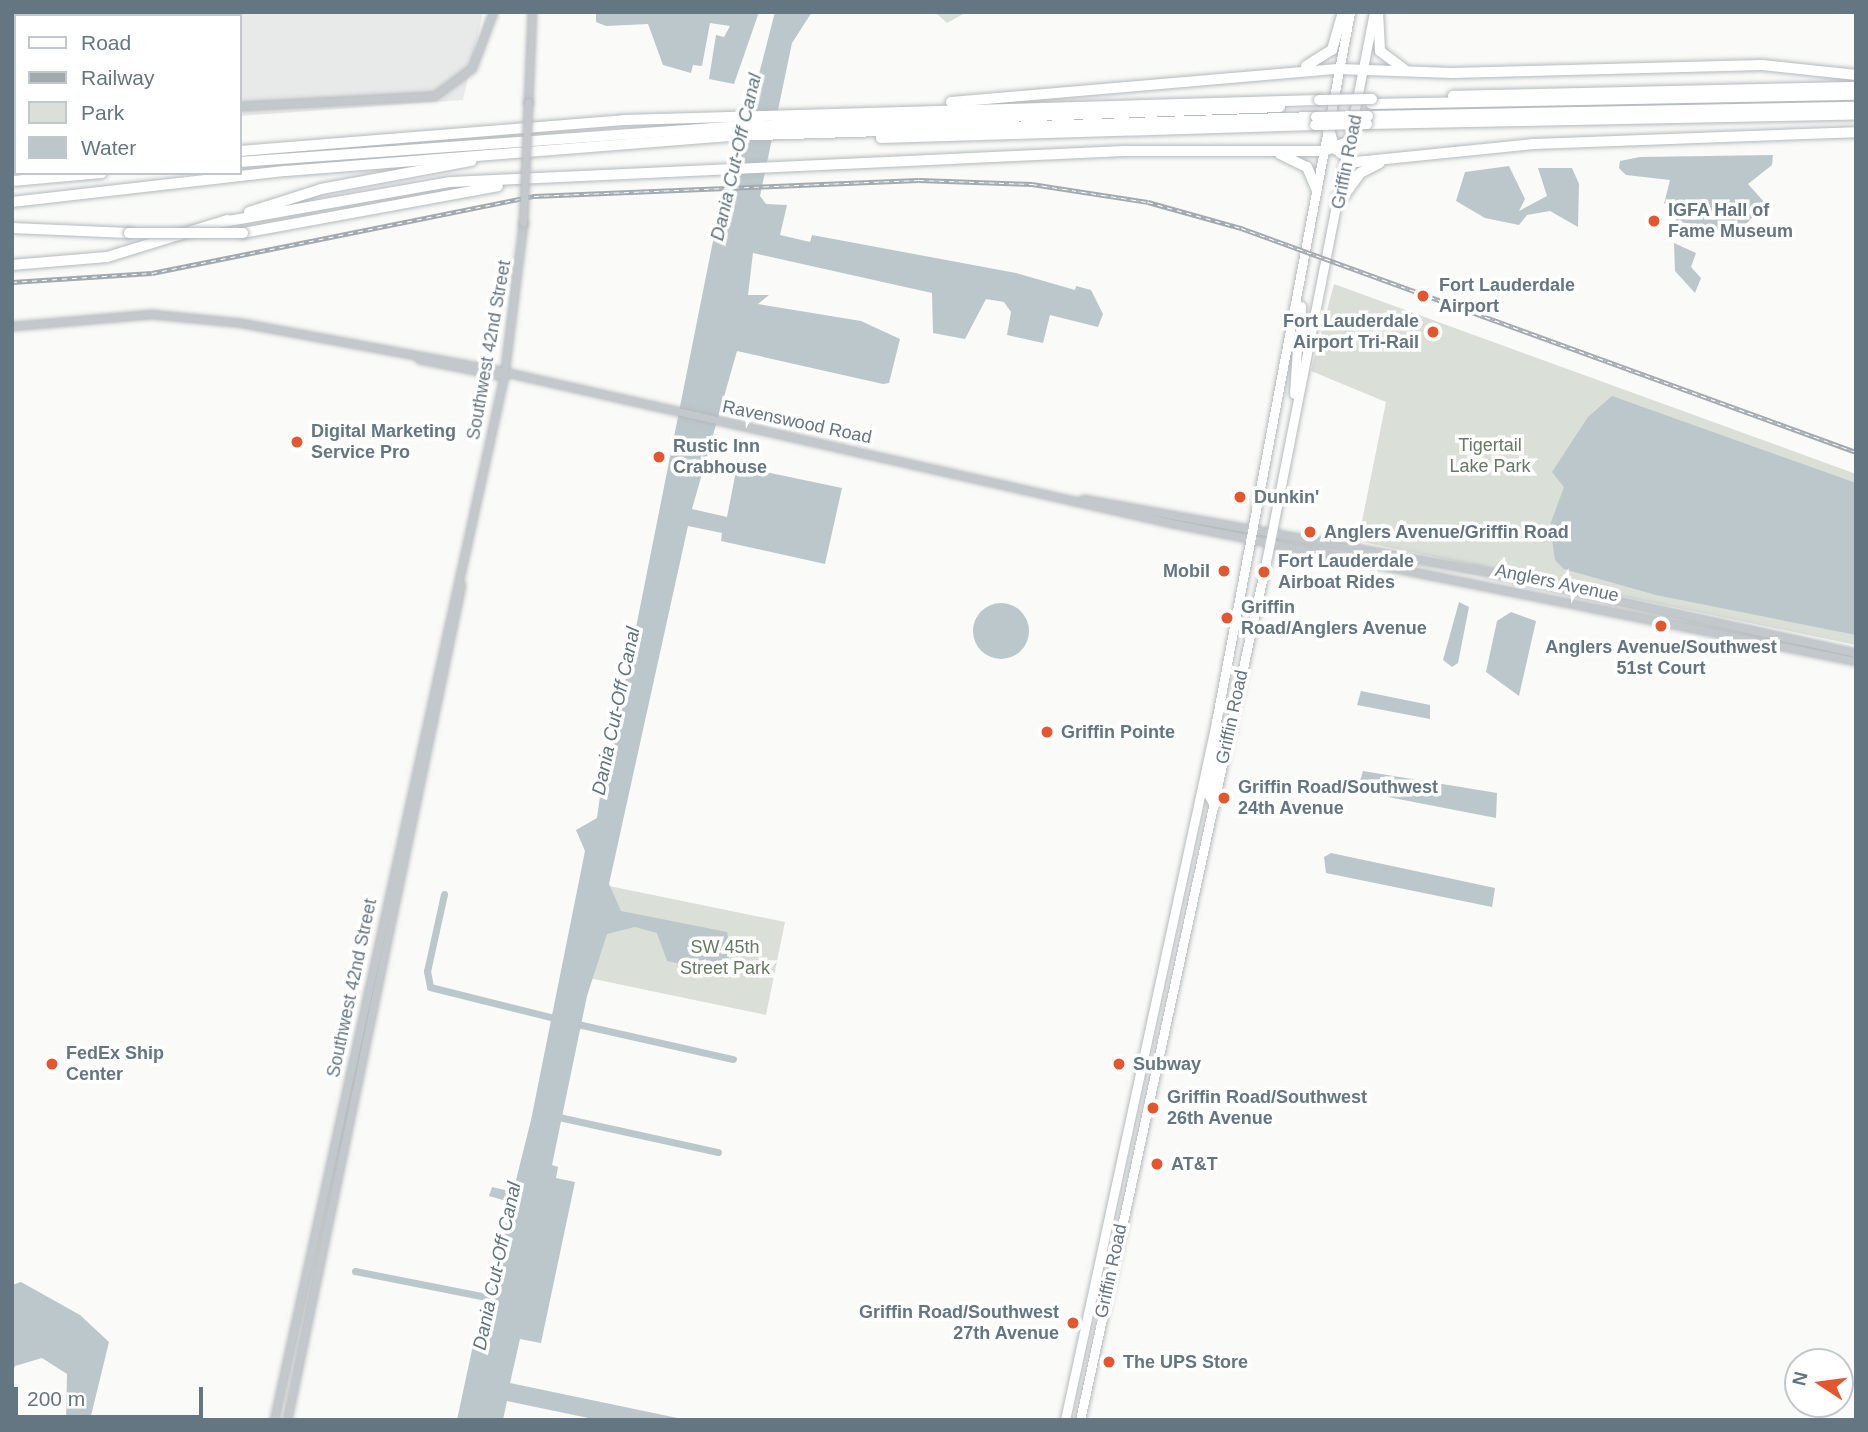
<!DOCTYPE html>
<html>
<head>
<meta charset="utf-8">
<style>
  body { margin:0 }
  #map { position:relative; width:1868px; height:1432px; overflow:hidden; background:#fafaf8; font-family:Helvetica,sans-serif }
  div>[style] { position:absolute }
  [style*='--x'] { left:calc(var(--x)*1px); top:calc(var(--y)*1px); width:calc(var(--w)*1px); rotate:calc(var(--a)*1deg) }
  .built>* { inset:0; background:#e8e9e9 }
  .green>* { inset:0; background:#dadfd7 }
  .water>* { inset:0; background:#bbc7cb }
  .round { border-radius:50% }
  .canal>* { height:7px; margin:-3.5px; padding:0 3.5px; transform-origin:3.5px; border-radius:3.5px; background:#bbc7cb }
  .taxiway>* { height:18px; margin:-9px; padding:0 9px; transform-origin:9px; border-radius:9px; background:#ced2d4 }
  .roads { filter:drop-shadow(0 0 2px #b5babe) drop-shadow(0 0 2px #b5babe) }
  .minor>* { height:7px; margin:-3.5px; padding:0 3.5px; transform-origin:3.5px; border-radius:3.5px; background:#c3c8cc }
  .major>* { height:9px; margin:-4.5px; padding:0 4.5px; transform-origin:4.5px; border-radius:4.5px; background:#fff }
  .highway>* { height:10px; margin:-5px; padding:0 5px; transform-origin:5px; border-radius:5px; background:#fff }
  .rail>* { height:4.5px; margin-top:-2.25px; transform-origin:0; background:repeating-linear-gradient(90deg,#fff 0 5px,#a2aab0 0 10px); box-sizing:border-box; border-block:2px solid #a2aab0 }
  .bridges { filter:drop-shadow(0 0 2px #b4b9bd) drop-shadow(0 0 2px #b4b9bd) }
  .minor-bridge>* { height:7px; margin:-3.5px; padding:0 3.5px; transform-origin:3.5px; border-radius:3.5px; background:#c3c8cc }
  .highway-bridge>* { height:10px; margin:-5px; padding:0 5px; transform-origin:5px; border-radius:5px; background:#fff }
  .dots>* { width:19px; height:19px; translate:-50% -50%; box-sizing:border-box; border:4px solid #fff; border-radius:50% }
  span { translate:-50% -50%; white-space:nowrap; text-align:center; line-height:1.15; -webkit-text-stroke:7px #fff; paint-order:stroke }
  .street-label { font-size:18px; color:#657683 }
  .poi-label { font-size:18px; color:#657683; font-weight:700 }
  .left { translate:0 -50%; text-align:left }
  .right { translate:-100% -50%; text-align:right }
  .park-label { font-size:18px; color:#687a64 }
  .water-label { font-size:19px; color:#60757c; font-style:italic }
  .frame { position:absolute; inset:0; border:14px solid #657683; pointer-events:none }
  .legend { position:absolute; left:14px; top:14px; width:228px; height:161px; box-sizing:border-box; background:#fff; border:2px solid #c1c8cd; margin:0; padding:9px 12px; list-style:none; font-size:21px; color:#657683 }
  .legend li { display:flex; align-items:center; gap:14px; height:35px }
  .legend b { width:35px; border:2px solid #c1c8cd }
  .north { position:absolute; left:1784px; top:1348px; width:70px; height:70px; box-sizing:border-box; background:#fff; border:2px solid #c1c8cd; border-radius:50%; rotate:283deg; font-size:19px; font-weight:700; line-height:28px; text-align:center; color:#657683 }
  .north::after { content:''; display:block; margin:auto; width:24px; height:32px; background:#e4572e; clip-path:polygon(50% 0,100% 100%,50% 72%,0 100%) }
  .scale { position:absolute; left:14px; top:1387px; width:189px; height:32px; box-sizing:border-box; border:4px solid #657683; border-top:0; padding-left:9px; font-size:21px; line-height:24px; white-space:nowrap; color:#657683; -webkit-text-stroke:5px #fff; paint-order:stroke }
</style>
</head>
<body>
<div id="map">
  <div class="built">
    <i style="clip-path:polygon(12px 12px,483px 12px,463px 100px,240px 116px,240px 16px,16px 16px,12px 132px)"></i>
  </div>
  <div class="green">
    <i style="clip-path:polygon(935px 12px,967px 12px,947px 23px)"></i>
    <i style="clip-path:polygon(1334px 284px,1856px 474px,1856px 645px,1358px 541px,1386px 402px,1311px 371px)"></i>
    <i style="clip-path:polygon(609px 886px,785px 922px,766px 1015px,589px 978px)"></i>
  </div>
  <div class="water">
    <i style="clip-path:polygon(596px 12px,759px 12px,734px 84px,709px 79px,716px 35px,724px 37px,730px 26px,710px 23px,702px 66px,693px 65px,691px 73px,663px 65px,648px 24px,606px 26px,596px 22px)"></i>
    <i style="clip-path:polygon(775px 12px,812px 12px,792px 43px,760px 196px,766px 204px,787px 205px,780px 235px,810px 242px,812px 235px,1016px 273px,1075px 290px,1076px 286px,1091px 290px,1103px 314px,1098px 327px,1050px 315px,1043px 343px,1007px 335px,1011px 312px,1004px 302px,986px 299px,965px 339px,933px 333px,932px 293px,753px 253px,748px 295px,769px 295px,758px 304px,861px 321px,900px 339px,889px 383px,883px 384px,737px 351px,692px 509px,727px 517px,737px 466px,842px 488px,825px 564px,721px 541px,722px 533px,688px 526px,609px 884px,621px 911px,727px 932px,732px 953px,719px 972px,667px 961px,657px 933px,635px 927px,607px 934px,587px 996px,552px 1165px,558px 1167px,556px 1178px,575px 1182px,541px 1343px,520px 1339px,510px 1383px,687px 1420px,598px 1420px,507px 1401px,503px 1420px,457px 1420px,473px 1345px,483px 1339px,489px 1309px,482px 1303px,493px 1286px,510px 1202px,489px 1196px,492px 1187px,513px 1192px,531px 1120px,585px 851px,576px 830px,597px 818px,600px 796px,591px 787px,608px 768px,720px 206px,727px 198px)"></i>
    <i style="clip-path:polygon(1773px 155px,1772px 165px,1748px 184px,1765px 203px,1747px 223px,1713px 238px,1700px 236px,1702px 226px,1675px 221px,1681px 211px,1673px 199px,1664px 204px,1670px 180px,1626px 175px,1619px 168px,1620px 161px,1640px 157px)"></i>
    <i style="clip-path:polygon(1509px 166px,1525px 199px,1519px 211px,1547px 196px,1538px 168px,1572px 168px,1579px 184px,1578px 227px,1550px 211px,1527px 215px,1519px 225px,1485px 218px,1456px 201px,1465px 172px)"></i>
    <i style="clip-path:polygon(1674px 243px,1696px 253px,1691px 267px,1701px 278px,1695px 293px,1675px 271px)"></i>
    <i style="clip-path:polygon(1612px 396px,1856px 483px,1856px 635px,1656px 595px,1564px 569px,1555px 560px,1550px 525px,1564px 487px,1552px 472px,1588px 417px)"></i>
    <i style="clip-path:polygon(1459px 602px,1469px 607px,1458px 663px,1452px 667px,1443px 660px)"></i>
    <i class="round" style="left:973px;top:603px;width:56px;height:56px"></i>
    <i style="clip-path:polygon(1511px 612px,1536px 621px,1519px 696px,1486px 672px,1497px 621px)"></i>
    <i style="clip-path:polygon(1361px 691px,1430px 705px,1430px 719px,1357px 705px)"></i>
    <i style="clip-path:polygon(1363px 771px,1497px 793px,1496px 818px,1357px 791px)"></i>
    <i style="clip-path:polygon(1331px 853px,1495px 888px,1492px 907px,1326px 873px,1324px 857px)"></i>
    <i style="clip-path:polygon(21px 1282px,80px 1315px,109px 1342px,90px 1420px,66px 1420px,67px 1374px,42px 1358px,15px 1366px,12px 1374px,12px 1285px)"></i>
  </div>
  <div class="canal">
    <i style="--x:444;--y:894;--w:79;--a:102.4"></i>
    <i style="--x:427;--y:971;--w:16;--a:79"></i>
    <i style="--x:430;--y:987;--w:136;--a:14"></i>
    <i style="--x:573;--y:1023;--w:164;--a:12.7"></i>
    <i style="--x:554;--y:1116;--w:168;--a:12.4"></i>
    <i style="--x:355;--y:1271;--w:139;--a:11.2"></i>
  </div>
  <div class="taxiway">
    <i style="--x:47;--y:16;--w:4;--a:-76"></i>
    <i style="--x:12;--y:43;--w:4;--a:14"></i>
  </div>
  <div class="roads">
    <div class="minor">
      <i style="--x:528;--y:102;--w:90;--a:-87.5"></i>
      <i style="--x:240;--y:106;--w:194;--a:-3"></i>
      <i style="--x:434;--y:96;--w:47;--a:-36.4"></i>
      <i style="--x:472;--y:68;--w:60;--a:-69.4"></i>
      <i style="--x:12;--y:112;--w:4;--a:0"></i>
      <i style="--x:12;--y:326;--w:140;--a:-4.9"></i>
      <i style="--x:151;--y:314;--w:91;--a:5.6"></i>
      <i style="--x:242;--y:323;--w:258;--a:10.5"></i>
      <i style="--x:496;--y:370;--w:688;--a:12.76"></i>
      <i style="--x:1167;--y:522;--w:703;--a:11.41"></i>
      <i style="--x:419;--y:359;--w:87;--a:11.3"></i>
      <i style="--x:1083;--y:499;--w:397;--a:10.2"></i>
      <i style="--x:1474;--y:569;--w:391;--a:12.4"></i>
      <i style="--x:274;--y:1420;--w:1069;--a:-77.58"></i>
      <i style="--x:504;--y:376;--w:154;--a:-82.9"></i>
      <i style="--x:287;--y:1420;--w:853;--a:-78.23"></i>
    </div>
    <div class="major">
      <i style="--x:1301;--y:306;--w:23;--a:92"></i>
      <i style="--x:1300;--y:329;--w:14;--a:54"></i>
      <i style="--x:1290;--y:337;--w:13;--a:58"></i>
      <i style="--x:1297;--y:348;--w:46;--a:93.7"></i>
      <i style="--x:1214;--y:805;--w:13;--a:-119"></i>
      <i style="--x:1208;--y:794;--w:52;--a:-77.8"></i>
      <i style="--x:1219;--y:743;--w:11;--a:-117"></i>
      <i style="--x:1065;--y:1420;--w:714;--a:-77.79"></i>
      <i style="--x:1216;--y:722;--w:723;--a:-79.31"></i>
      <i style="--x:1080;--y:1420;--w:878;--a:-77.77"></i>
      <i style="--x:1266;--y:562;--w:561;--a:-78.89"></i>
    </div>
    <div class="highway">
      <i style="--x:1378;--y:12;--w:39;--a:87"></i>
      <i style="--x:1380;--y:51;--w:31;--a:37"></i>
      <i style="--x:1306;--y:66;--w:31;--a:-32"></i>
      <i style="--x:1332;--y:50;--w:40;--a:-74"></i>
      <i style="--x:1453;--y:96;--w:403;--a:-1.3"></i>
      <i style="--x:951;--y:102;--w:388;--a:-4.9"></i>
      <i style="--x:1338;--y:69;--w:114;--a:2"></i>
      <i style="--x:1452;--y:73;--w:310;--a:-1.5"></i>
      <i style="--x:1762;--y:65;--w:95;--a:6.1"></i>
      <i style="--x:1371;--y:104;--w:485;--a:-1.1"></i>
      <i style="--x:1368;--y:116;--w:488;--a:-1.1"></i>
      <i style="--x:1367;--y:124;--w:489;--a:-1.1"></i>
      <i style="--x:1328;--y:126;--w:24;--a:73"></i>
      <i style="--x:1335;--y:149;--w:25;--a:32"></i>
      <i style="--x:1356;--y:162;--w:179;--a:-5.8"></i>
      <i style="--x:1534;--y:144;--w:322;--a:-2.1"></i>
      <i style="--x:881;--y:138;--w:434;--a:-1.7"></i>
      <i style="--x:12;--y:151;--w:4;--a:0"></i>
      <i style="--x:240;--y:151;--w:385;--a:-4.6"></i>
      <i style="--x:624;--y:120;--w:695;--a:-1.65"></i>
      <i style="--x:1280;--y:154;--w:30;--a:26"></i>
      <i style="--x:1307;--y:167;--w:25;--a:67"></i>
      <i style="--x:240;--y:162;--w:491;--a:-4.1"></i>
      <i style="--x:730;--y:127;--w:550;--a:-2.08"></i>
      <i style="--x:12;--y:170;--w:4;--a:0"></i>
      <i style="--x:12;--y:181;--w:90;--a:-5.1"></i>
      <i style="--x:1340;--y:201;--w:34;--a:-54"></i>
      <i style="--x:1360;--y:173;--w:22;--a:-27"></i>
      <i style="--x:12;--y:202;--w:276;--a:-6.5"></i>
      <i style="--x:286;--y:171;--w:442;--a:-4.5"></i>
      <i style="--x:727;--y:136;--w:589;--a:-1.85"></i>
      <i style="--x:249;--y:212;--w:76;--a:-17.7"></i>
      <i style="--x:321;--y:189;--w:153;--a:-10.6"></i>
      <i style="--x:223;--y:222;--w:231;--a:-10"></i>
      <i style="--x:451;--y:182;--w:674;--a:-2.64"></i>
      <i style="--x:1124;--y:151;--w:200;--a:0"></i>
      <i style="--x:1324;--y:151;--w:28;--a:-21"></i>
      <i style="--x:12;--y:228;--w:117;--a:2.4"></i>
      <i style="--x:243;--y:233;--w:259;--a:-10.4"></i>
      <i style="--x:12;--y:265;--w:95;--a:-4.8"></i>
      <i style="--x:107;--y:257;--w:126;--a:-17.1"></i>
    </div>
  </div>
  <div class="rail">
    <i style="--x:12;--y:282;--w:140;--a:-3.7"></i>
    <i style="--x:152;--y:273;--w:390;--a:-11.4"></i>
    <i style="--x:534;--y:196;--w:385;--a:-2.4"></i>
    <i style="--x:919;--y:180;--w:113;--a:2"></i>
    <i style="--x:1032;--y:184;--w:117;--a:8.8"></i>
    <i style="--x:1148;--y:202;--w:97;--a:15.6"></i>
    <i style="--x:1241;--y:228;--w:655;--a:20.01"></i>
  </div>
  <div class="bridges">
    <div class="minor-bridge">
      <i style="--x:523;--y:223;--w:121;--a:-87.6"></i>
    </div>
    <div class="highway-bridge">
      <i style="--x:1319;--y:100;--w:53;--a:-1.1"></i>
      <i style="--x:1316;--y:117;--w:52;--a:-1.1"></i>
      <i style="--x:1315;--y:125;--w:52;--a:-1.1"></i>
      <i style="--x:129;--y:233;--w:114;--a:0"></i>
    </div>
  </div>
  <div class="dots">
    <i style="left:1654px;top:221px;background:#e4572e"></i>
    <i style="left:1423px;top:296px;background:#e4572e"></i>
    <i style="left:1433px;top:332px;background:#e4572e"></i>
    <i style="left:297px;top:442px;background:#e4572e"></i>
    <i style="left:659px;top:457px;background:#e4572e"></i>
    <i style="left:1240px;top:497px;background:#e4572e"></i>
    <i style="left:1310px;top:532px;background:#e4572e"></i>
    <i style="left:1224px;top:571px;background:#e4572e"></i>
    <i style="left:1264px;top:572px;background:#e4572e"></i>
    <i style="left:1227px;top:618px;background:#e4572e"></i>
    <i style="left:1661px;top:626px;background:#e4572e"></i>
    <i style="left:1047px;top:732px;background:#e4572e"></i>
    <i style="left:1224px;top:798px;background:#e4572e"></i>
    <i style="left:52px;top:1064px;background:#e4572e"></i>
    <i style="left:1119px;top:1064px;background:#e4572e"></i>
    <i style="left:1153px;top:1108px;background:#e4572e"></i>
    <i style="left:1157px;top:1164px;background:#e4572e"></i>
    <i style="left:1073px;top:1323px;background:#e4572e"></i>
    <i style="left:1109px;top:1362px;background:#e4572e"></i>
  </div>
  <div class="street-label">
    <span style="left:1347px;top:162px;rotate:-79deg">Griffin Road</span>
    <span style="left:489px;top:350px;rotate:-80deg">Southwest 42nd Street</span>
    <span style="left:797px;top:422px;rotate:12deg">Ravenswood Road</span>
    <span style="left:1557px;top:583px;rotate:12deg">Anglers Avenue</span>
    <span style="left:1232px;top:717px;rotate:-78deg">Griffin Road</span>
    <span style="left:352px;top:988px;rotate:-78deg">Southwest 42nd Street</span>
    <span style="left:1111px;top:1271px;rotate:-78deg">Griffin Road</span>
  </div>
  <div class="poi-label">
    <span class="left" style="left:1668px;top:221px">IGFA Hall of<br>Fame Museum</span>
    <span class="left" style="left:1439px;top:296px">Fort Lauderdale<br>Airport</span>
    <span class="right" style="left:1419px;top:332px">Fort Lauderdale<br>Airport Tri-Rail</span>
    <span class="left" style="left:311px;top:442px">Digital Marketing<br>Service Pro</span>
    <span class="left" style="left:673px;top:457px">Rustic Inn<br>Crabhouse</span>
    <span class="left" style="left:1254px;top:497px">Dunkin'</span>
    <span class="left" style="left:1324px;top:532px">Anglers Avenue/Griffin Road</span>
    <span class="left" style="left:1278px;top:572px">Fort Lauderdale<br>Airboat Rides</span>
    <span class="right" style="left:1210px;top:571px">Mobil</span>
    <span class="left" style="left:1241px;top:618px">Griffin<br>Road/Anglers Avenue</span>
    <span style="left:1661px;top:658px">Anglers Avenue/Southwest<br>51st Court</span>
    <span class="left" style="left:1061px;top:732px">Griffin Pointe</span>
    <span class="left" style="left:1238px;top:798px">Griffin Road/Southwest<br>24th Avenue</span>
    <span class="left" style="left:66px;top:1064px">FedEx Ship<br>Center</span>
    <span class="left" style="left:1133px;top:1064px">Subway</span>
    <span class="left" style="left:1167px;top:1108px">Griffin Road/Southwest<br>26th Avenue</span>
    <span class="left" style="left:1171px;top:1164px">AT&amp;T</span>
    <span class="right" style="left:1059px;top:1323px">Griffin Road/Southwest<br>27th Avenue</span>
    <span class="left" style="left:1123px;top:1362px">The UPS Store</span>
  </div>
  <div class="park-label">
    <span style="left:1490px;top:456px">Tigertail<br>Lake Park</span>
    <span style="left:725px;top:958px">SW 45th<br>Street Park</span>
  </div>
  <div class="water-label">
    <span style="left:736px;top:157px;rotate:-77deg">Dania Cut-Off Canal</span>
    <span style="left:616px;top:711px;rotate:-78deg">Dania Cut-Off Canal</span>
    <span style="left:497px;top:1266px;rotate:-78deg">Dania Cut-Off Canal</span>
  </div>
  <div class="frame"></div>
  <ul class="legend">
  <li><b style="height:9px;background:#fff"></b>Road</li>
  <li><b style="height:9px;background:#a2aab0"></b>Railway</li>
  <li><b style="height:19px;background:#dadfd7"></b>Park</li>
  <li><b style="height:19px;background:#bbc7cb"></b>Water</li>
  </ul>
  <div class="north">N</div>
  <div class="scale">200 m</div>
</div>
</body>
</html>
